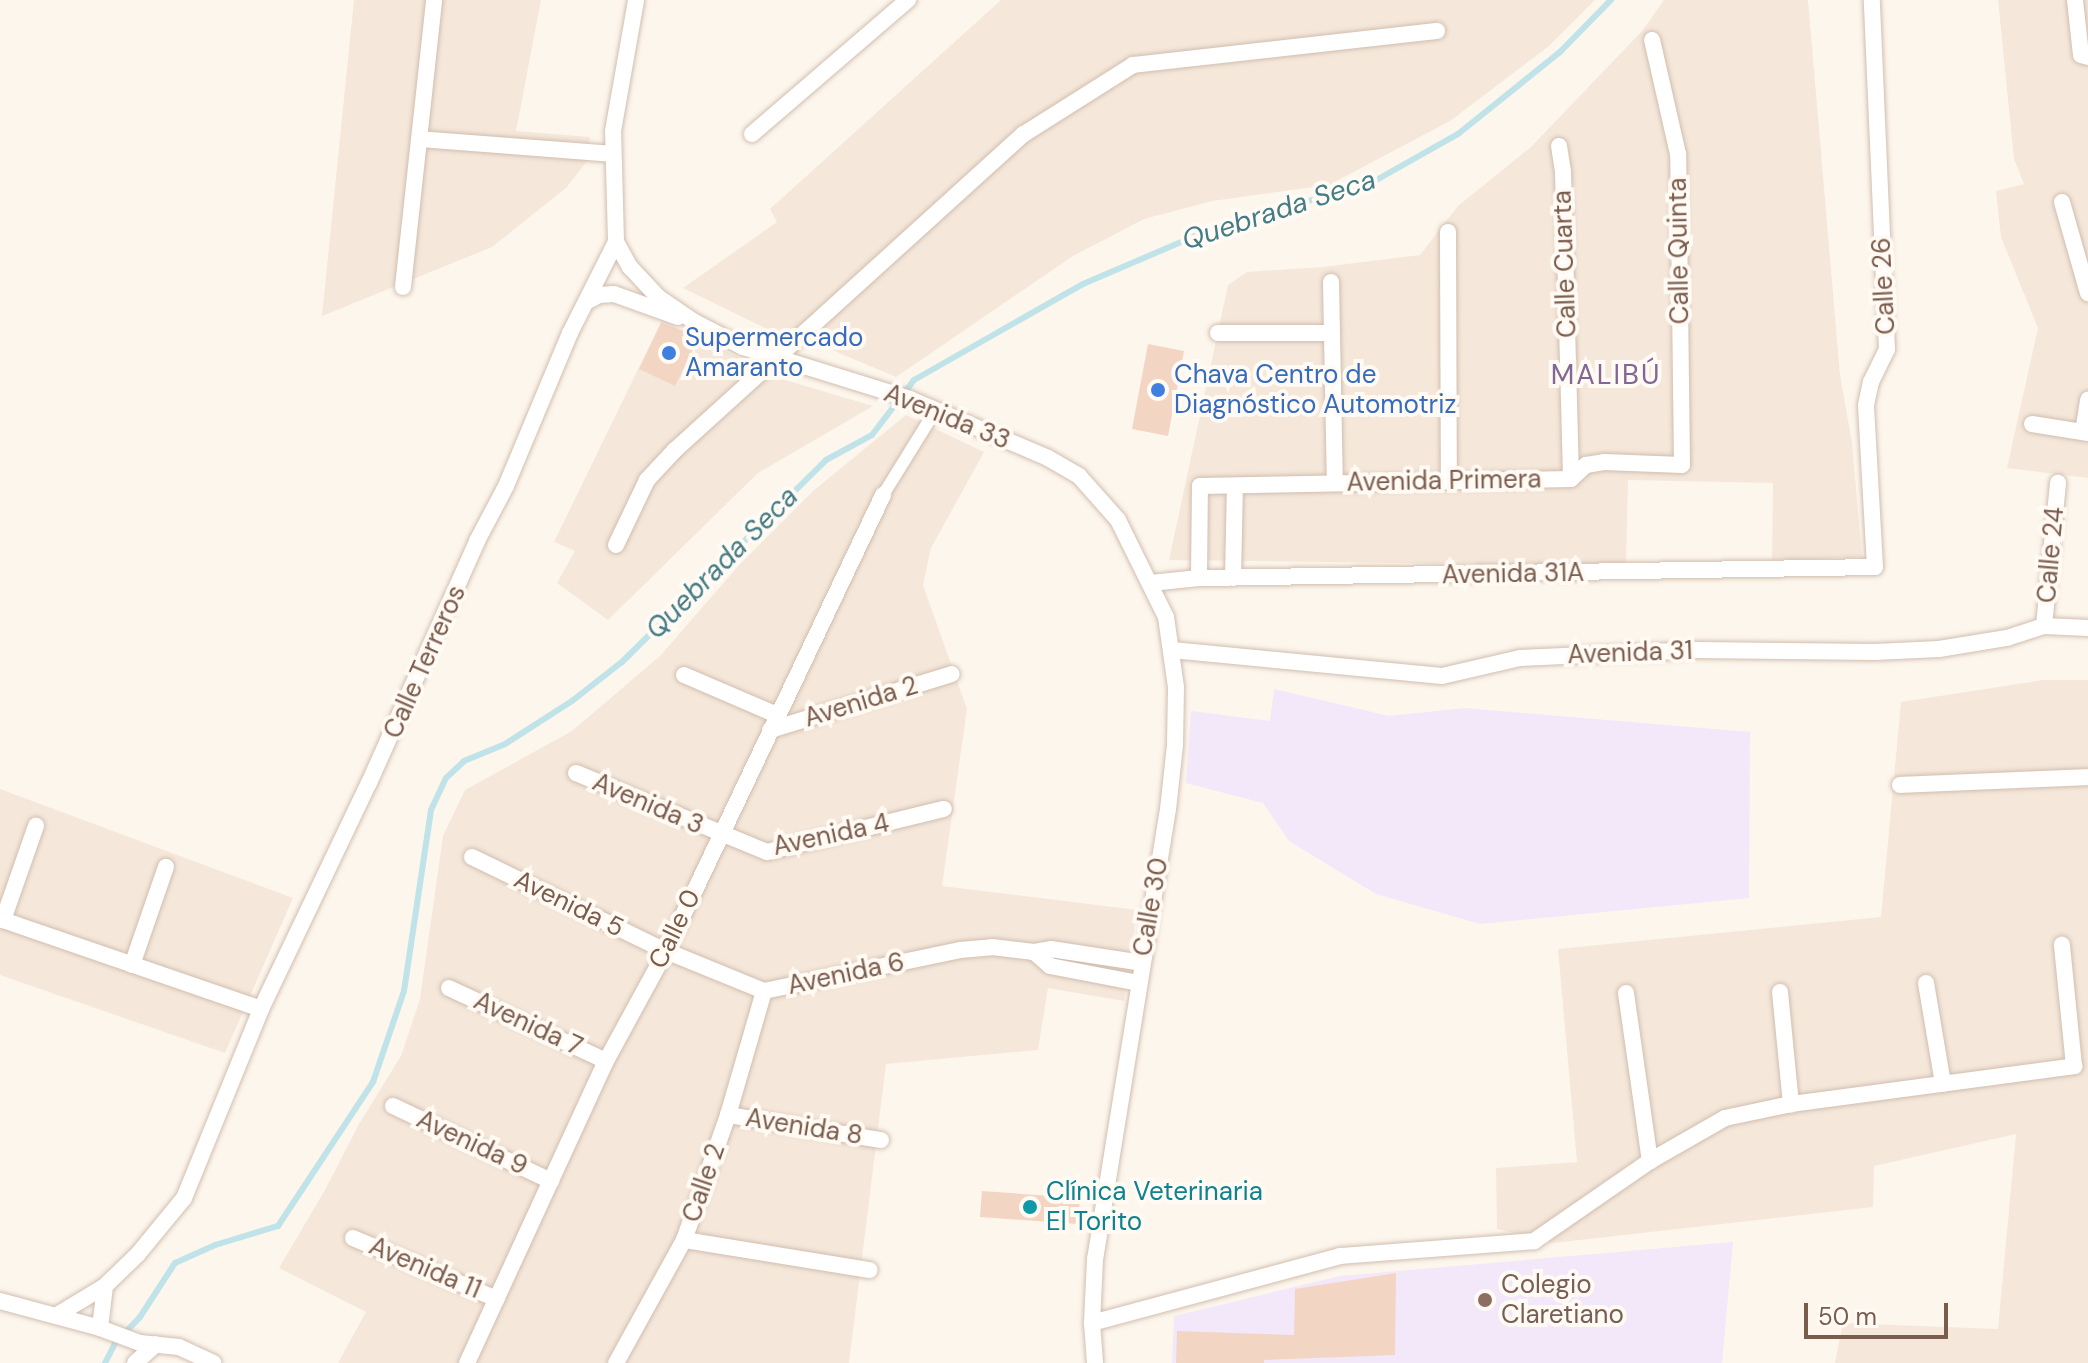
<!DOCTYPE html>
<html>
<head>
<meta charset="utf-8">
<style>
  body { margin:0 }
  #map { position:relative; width:2088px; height:1363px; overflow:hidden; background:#fdf6ec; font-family:"DM Sans",sans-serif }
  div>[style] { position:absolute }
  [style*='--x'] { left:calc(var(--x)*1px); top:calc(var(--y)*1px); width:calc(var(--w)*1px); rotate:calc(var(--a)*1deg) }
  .residential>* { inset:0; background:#f5e8da }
  .education>* { inset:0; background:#f3e8fa }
  .stream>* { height:6px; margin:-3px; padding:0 3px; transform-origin:3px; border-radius:3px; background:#bfe3e8 }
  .building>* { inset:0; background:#f3d5c3 }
  .roads { filter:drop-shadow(0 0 2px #d1beb0) drop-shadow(0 0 2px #d1beb0) }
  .pedestrian>* { height:12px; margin:-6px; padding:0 6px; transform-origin:6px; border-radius:6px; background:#fff }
  .minor>* { height:16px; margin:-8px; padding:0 8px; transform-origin:8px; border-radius:8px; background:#fff }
  .dots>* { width:22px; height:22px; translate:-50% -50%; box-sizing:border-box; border:4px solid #fffaf3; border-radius:50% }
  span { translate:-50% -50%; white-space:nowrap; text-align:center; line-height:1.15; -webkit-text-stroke:8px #fffaf3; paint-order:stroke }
  .street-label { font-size:26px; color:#7a5c4d }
  .shop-label { font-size:26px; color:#366cbe }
  .left { translate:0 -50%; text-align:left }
  .culture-label { font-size:26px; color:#0d838f }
  .education-label { font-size:26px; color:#785e54 }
  .water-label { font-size:28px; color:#437c86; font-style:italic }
  .neighbourhood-label { font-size:28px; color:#846695; letter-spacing:2px }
  .scale { position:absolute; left:1804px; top:1303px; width:144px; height:36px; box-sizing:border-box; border:4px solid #7a5c4d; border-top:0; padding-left:10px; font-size:24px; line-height:28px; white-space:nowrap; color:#7a5c4d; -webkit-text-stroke:6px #fffaf3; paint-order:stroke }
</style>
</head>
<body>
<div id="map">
  <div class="residential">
    <i style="clip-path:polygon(354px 0,541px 0,516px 131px,590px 137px,587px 161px,566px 188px,492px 247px,322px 316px)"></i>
    <i style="clip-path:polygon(1001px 0,1595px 0,1549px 46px,1450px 121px,1329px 185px,1212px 201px,1144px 219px,1073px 256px,896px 377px,832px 350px,767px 329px,683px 288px,777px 222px,770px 209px)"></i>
    <i style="clip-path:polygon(1664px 0,1808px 0,1840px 375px,1852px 443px,1862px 557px,1772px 560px,1773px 483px,1628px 480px,1626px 563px,1561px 565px,1169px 560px,1228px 285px,1247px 272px,1323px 267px,1420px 255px,1458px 206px,1531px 147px,1643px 30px)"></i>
    <i style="clip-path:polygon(1998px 0,2088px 0,2088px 478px,2007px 468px,2038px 328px,2001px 237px,1996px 191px,2024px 184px,2014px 159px)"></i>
    <i style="clip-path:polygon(662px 320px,785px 380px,873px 406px,758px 473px,608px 620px,557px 583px,575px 551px,554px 542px)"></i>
    <i style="clip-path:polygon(906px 415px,984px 452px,931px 548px,923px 585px,967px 709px,942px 886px,1137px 910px,1124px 1001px,1048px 988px,1038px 1050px,886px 1064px,849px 1363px,338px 1363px,366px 1312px,279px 1268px,325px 1190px,359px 1124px,401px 1056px,420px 999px,443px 836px,465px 790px,572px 731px,660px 656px,740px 564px,813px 491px)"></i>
    <i style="clip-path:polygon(2043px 680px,2088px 680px,2088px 1363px,1835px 1363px,1843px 1323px,1998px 1329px,2016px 1134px,1874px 1166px,1873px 1207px,1553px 1243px,1497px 1229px,1496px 1168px,1577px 1162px,1558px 949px,1881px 917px,1901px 702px)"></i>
    <i style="clip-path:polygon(0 789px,293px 898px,225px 1053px,0 975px)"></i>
  </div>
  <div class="education">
    <i style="clip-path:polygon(1274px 689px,1389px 716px,1465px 708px,1750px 732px,1749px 898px,1480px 924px,1376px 894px,1289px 841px,1263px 803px,1186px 783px,1191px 711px,1270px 721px)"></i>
    <i style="clip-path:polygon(1733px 1242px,1722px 1363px,1172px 1363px,1174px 1316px,1340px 1276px)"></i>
  </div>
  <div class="stream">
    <i style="--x:105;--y:1363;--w:22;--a:-63"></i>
    <i style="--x:115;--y:1343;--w:36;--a:-46"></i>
    <i style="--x:140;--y:1317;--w:64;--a:-57.1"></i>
    <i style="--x:175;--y:1263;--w:44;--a:-24.2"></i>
    <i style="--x:215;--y:1245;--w:66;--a:-16.8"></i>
    <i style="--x:278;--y:1226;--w:173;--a:-56.6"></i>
    <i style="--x:373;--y:1082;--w:96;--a:-71.2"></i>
    <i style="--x:404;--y:991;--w:183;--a:-81.5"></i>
    <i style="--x:431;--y:810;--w:35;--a:-65"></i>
    <i style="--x:446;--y:778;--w:25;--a:-43"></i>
    <i style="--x:464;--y:761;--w:44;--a:-22.5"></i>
    <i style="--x:505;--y:744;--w:80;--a:-32.7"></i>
    <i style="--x:572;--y:701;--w:63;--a:-38"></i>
    <i style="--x:622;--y:662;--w:287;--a:-44.7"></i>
    <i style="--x:826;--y:460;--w:52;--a:-28.5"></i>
    <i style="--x:872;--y:435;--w:69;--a:-52.6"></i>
    <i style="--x:914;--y:380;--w:194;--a:-29.6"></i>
    <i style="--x:1083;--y:284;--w:162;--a:-23.2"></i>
    <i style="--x:1232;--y:220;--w:136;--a:-14"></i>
    <i style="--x:1364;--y:187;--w:108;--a:-29.4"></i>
    <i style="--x:1458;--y:134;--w:131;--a:-38.8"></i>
    <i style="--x:1560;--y:52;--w:73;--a:-45.6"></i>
  </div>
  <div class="building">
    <i style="clip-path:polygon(661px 323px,699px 337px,675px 386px,639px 369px)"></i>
    <i style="clip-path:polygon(1148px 344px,1184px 351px,1168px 436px,1132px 429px)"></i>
    <i style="clip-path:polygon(982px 1191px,1080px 1198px,1078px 1224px,980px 1217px)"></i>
    <i style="clip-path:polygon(1396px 1273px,1395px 1355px,1264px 1360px,1264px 1363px,1176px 1363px,1177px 1331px,1294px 1335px,1295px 1289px)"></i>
  </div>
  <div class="roads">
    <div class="pedestrian">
      <i style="--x:883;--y:495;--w:99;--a:-58.2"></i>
    </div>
    <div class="minor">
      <i style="--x:2075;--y:0;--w:55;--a:83.8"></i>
      <i style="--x:2081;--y:55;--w:7;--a:16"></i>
      <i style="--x:752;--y:134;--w:206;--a:-40.7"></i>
      <i style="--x:419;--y:139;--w:194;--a:4.4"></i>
      <i style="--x:1559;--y:146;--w:26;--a:81"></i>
      <i style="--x:1563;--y:172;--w:307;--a:88.5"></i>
      <i style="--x:2062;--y:202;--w:95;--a:74.1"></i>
      <i style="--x:1448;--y:232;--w:249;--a:89.8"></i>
      <i style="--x:616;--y:242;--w:29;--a:61"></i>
      <i style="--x:630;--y:267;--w:41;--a:47"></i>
      <i style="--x:658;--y:297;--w:42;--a:34.4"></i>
      <i style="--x:693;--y:321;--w:56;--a:27.5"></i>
      <i style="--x:743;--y:347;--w:175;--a:17.3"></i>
      <i style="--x:910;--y:399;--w:150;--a:23.1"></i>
      <i style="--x:1048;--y:458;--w:36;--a:30"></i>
      <i style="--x:1079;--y:476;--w:59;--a:48.4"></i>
      <i style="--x:1118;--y:520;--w:108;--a:63.7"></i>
      <i style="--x:1166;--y:617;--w:71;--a:81.9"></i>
      <i style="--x:1176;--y:687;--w:58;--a:91"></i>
      <i style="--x:1175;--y:745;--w:64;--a:96.2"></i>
      <i style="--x:1168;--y:809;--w:456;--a:99.2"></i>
      <i style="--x:1095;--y:1259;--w:64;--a:92.7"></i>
      <i style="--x:1092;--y:1323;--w:40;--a:85.7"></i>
      <i style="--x:1331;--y:282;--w:201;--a:88.9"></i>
      <i style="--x:403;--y:287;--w:289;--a:-83.8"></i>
      <i style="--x:586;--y:302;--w:15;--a:-28"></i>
      <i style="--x:599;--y:295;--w:15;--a:-4"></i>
      <i style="--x:614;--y:294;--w:68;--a:19.8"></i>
      <i style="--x:1218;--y:333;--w:113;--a:0"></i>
      <i style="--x:2032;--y:424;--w:57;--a:9.1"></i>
      <i style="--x:2083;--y:432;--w:33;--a:-81"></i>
      <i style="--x:616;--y:545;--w:72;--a:-64.5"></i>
      <i style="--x:647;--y:480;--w:41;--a:-47"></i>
      <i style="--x:675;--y:450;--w:471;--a:-42.2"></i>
      <i style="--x:1024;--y:134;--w:129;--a:-32.3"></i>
      <i style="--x:1133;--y:65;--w:306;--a:-6.4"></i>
      <i style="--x:1199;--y:578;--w:92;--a:-89.4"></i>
      <i style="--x:1200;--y:486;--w:371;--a:-1.1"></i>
      <i style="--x:1571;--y:479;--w:21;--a:-43"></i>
      <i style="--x:1586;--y:465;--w:18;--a:-9"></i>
      <i style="--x:1604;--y:462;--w:78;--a:2.2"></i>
      <i style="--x:1682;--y:465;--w:311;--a:-90.7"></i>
      <i style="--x:1678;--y:154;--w:117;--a:-102.8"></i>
      <i style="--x:1233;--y:578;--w:92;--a:-88.8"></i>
      <i style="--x:1151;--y:583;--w:48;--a:-5.9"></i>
      <i style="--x:1199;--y:578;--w:676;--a:-0.93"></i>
      <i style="--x:1875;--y:567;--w:162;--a:-93.2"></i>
      <i style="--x:1866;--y:405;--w:24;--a:-78"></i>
      <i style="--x:1871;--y:382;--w:37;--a:-64"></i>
      <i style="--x:1887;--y:349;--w:349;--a:-92.5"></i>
      <i style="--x:2044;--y:626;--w:144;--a:-84.4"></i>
      <i style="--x:1172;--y:650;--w:271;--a:5.5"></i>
      <i style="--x:1442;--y:676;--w:80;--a:-13"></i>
      <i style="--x:1520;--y:658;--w:175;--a:-2.6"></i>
      <i style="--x:1695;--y:650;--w:180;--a:0.6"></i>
      <i style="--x:1875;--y:652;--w:64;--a:-2.7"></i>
      <i style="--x:1939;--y:649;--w:69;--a:-9.2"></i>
      <i style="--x:2007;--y:638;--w:39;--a:-18"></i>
      <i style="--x:2044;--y:626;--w:44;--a:2.6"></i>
      <i style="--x:684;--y:675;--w:101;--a:23.3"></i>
      <i style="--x:770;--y:730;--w:190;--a:-17.1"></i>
      <i style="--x:576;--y:773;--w:207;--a:22.5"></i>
      <i style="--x:767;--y:852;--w:182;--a:-13.7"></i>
      <i style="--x:1900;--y:785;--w:188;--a:-2.4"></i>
      <i style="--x:472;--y:857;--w:216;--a:25.9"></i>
      <i style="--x:666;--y:951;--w:106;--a:22.2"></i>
      <i style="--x:764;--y:991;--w:200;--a:-11.8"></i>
      <i style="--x:960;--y:950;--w:32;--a:-5"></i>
      <i style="--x:992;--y:947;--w:42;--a:6.8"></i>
      <i style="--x:1034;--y:952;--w:17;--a:-10"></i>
      <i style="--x:1051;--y:949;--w:92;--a:8.7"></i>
      <i style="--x:0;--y:919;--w:276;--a:19"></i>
      <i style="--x:3;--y:920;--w:100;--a:-70.7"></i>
      <i style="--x:1034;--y:952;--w:21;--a:41"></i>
      <i style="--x:1050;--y:966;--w:90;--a:10.9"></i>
      <i style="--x:132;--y:965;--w:104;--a:-70.9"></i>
      <i style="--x:1926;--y:983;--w:102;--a:80.4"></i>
      <i style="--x:449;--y:988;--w:173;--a:24.9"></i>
      <i style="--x:1780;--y:992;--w:113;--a:84.4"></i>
      <i style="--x:1626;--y:993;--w:170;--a:81.9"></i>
      <i style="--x:393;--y:1106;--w:175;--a:25.4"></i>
      <i style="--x:728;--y:1115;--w:155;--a:9.3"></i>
      <i style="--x:353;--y:1238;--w:156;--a:23"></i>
      <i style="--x:684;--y:1240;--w:188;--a:9.2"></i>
      <i style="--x:0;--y:1301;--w:104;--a:15.1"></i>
      <i style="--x:100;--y:1328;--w:43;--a:20.6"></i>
      <i style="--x:140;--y:1343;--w:39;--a:6"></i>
      <i style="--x:179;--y:1347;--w:38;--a:25"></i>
      <i style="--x:57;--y:1315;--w:56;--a:-31.1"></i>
      <i style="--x:105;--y:1286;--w:46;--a:-44.1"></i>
      <i style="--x:138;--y:1254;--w:72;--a:-50.6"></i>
      <i style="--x:184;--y:1198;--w:204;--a:-67.8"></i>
      <i style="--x:261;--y:1009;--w:250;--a:-64.5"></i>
      <i style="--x:369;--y:783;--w:265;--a:-65.9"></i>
      <i style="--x:477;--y:541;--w:62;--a:-62.2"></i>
      <i style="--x:506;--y:486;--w:166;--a:-67.3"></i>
      <i style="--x:570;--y:333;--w:102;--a:-63.2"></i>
      <i style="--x:616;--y:242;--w:111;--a:-91.5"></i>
      <i style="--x:613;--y:131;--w:133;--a:-80"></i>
      <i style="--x:1092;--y:1323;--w:257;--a:-15.1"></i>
      <i style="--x:1340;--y:1256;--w:195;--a:-4.4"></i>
      <i style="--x:1534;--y:1241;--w:141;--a:-34.6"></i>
      <i style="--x:1650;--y:1161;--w:86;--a:-29.8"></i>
      <i style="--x:1725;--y:1118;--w:67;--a:-12"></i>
      <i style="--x:1791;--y:1104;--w:286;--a:-7.6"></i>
      <i style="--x:2074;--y:1066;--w:122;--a:-95.7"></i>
      <i style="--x:100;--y:1328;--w:42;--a:-83.2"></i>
      <i style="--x:135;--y:1363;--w:28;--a:-42"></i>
      <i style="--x:467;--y:1363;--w:332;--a:-65.3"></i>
      <i style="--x:606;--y:1061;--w:125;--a:-61.4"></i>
      <i style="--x:666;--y:951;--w:505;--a:-64.55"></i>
      <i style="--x:616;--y:1363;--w:141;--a:-61.1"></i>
      <i style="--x:684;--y:1240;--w:133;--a:-70.6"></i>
      <i style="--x:728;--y:1115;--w:129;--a:-73.8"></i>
    </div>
  </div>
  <div class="dots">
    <i style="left:669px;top:353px;background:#3f7fe0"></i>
    <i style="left:1158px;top:390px;background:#3f7fe0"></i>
    <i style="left:1030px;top:1207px;background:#0f9aa8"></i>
    <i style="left:1485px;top:1300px;background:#8d6e63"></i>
  </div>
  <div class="street-label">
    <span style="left:1679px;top:251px;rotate:-91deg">Calle Quinta</span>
    <span style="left:1565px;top:264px;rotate:-92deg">Calle Cuarta</span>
    <span style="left:1884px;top:286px;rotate:-93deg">Calle 26</span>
    <span style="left:947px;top:417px;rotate:22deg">Avenida 33</span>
    <span style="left:1444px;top:481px;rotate:-1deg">Avenida Primera</span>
    <span style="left:2051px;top:555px;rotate:-85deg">Calle 24</span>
    <span style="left:1513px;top:574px;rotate:-1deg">Avenida 31A</span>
    <span style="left:1630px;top:653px;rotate:-2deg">Avenida 31</span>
    <span style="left:425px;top:662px;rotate:-66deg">Calle Terreros</span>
    <span style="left:861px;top:702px;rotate:-17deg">Avenida 2</span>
    <span style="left:648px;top:804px;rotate:23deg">Avenida 3</span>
    <span style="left:831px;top:835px;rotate:-12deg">Avenida 4</span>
    <span style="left:569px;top:904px;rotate:26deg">Avenida 5</span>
    <span style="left:1151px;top:907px;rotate:-80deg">Calle 30</span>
    <span style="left:675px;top:929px;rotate:-64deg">Calle 0</span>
    <span style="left:846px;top:974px;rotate:-12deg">Avenida 6</span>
    <span style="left:528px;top:1024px;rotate:25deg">Avenida 7</span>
    <span style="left:804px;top:1127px;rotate:9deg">Avenida 8</span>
    <span style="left:472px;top:1143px;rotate:25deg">Avenida 9</span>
    <span style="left:704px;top:1183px;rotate:-71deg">Calle 2</span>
    <span style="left:425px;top:1268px;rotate:23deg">Avenida 11</span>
  </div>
  <div class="shop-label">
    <span class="left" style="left:685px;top:353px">Supermercado<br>Amaranto</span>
    <span class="left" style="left:1174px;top:390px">Chava Centro de<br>Diagnóstico Automotriz</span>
  </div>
  <div class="culture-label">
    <span class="left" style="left:1046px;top:1207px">Clínica Veterinaria<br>El Torito</span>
  </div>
  <div class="education-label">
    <span class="left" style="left:1501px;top:1300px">Colegio<br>Claretiano</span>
  </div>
  <div class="water-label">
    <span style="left:1279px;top:210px;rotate:-18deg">Quebrada Seca</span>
    <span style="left:722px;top:563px;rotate:-45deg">Quebrada Seca</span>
  </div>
  <div class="neighbourhood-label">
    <span style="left:1606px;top:375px">MALIBÚ</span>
  </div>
  <div class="scale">50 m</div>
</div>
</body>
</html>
